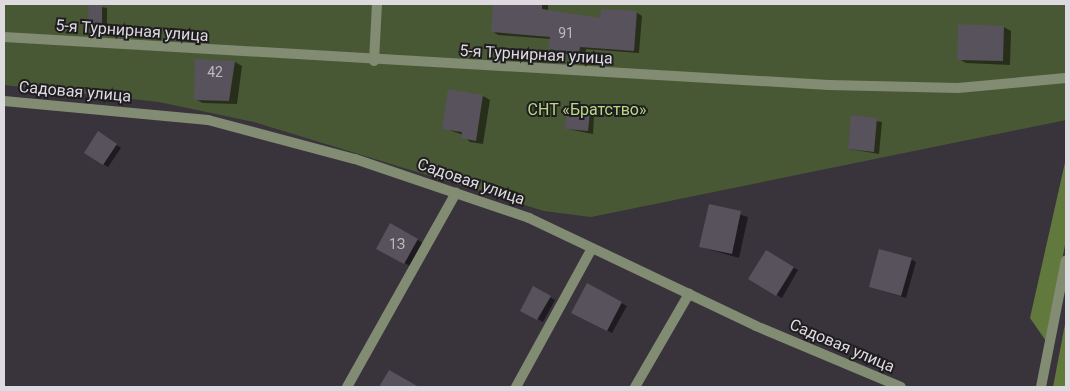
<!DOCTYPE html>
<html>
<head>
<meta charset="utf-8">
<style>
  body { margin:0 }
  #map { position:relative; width:1070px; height:391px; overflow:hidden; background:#39343c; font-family:Roboto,sans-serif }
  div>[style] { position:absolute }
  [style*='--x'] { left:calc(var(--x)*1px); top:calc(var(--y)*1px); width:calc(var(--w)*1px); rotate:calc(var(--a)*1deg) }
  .green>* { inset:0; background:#495834 }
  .forest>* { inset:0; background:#62793e }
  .shadow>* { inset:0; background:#0007 }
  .building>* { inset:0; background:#57525b }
  .service>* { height:10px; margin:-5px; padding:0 5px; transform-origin:5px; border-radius:5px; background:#818c72 }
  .minor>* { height:10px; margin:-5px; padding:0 5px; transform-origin:5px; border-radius:5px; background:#818c72 }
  span { translate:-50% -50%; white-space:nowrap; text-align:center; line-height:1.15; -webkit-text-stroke:4px #1f1d20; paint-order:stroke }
  .number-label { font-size:14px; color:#bcb9bf }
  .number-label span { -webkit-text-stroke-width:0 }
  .street-label { font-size:16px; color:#dedbe0 }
  .park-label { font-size:16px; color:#b8da83 }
  .frame { position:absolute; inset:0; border:5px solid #dedbe0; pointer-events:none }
</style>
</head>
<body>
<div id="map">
  <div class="green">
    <i style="clip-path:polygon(4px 4px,1066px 4px,1066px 120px,591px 217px,544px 211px,254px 122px,159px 102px,4px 85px)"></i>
  </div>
  <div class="forest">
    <i style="clip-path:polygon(1066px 158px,1066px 240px,1046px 341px,1030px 318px)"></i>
    <i style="clip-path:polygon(1066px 319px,1066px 387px,1053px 387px)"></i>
  </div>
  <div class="shadow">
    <i style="clip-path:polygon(494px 4px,548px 4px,548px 12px,602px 20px,636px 12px,642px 16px,639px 53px,586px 49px,585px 57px,555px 52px,549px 49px,551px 39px,498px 35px,492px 31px)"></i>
    <i style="clip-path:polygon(90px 5px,107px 8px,107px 32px,90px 29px)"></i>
    <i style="clip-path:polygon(1004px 27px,1011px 31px,1010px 65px,966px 63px,959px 59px)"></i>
    <i style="clip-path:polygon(235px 62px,242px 66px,237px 104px,203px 103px,195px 99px)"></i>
    <i style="clip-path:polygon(483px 96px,490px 100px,483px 144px,470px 142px,463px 135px,444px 128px)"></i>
    <i style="clip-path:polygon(589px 113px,594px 116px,593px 134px,567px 129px)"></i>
    <i style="clip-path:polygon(852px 117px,882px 122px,879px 154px,849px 149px)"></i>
    <i style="clip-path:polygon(104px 136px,121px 148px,108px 167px,103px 164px)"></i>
    <i style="clip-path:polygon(710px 205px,748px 217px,739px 258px,701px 247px)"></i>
    <i style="clip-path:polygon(391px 225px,423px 243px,410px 266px,378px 249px)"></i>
    <i style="clip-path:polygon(766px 251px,798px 270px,782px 298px,750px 279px)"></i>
    <i style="clip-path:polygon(911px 259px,916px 262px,906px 298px,870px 287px)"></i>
    <i style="clip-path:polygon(587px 285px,627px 306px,612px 333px,573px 312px)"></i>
    <i style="clip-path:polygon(533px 288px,555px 300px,543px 322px,521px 310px)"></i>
  </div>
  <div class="building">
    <i style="clip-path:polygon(88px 4px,102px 4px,102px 29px,89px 29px)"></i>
    <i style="clip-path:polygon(493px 4px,542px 4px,542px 9px,600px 18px,601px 9px,637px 11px,634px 51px,580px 47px,579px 54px,548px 49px,550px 37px,491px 32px)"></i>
    <i style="clip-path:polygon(958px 24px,1004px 26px,1003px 61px,957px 60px)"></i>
    <i style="clip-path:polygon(195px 59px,235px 61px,229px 101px,194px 100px)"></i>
    <i style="clip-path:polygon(448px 89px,483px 95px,476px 141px,461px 138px,462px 132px,442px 129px)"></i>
    <i style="clip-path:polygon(567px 110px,590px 112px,588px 131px,565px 129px)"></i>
    <i style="clip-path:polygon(851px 115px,877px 118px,874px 152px,848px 149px)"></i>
    <i style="clip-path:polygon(98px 131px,117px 144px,103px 165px,84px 153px)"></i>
    <i style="clip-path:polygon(709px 204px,741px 211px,732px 254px,699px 247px)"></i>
    <i style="clip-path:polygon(390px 223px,418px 239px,404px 264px,376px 249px)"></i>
    <i style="clip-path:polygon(879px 249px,912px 258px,901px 296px,869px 287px)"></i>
    <i style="clip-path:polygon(766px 250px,794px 267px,776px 296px,748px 279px)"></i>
    <i style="clip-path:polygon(587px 283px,622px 302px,607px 331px,571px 313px)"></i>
    <i style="clip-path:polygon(533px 286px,551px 296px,537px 320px,520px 311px)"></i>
    <i style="clip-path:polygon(389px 370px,419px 387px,379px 387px)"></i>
  </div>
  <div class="service">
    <i style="--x:4;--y:37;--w:826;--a:3.33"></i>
    <i style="--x:829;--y:85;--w:129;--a:1.3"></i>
    <i style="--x:958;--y:88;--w:108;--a:-5.3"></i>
    <i style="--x:374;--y:61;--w:57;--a:-87"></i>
    <i style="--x:1041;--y:387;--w:129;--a:-78.9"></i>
  </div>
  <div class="minor">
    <i style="--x:4;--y:101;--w:205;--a:5.3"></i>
    <i style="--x:208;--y:120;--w:152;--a:14.9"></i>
    <i style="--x:355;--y:159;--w:184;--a:18.7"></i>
    <i style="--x:529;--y:218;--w:251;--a:25.4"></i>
    <i style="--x:756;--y:326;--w:157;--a:22.8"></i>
    <i style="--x:347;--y:387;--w:223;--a:-60.7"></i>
    <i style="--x:516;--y:387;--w:158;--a:-61.3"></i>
    <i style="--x:635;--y:387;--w:108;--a:-59.9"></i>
  </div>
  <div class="number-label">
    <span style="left:566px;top:33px">91</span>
    <span style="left:215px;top:72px">42</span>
    <span style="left:397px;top:244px">1З</span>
  </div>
  <div class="street-label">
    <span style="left:132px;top:31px;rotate:4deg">5-я Турнирная улица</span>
    <span style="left:536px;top:55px;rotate:3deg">5-я Турнирная улица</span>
    <span style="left:75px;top:92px;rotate:5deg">Садовая улица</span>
    <span style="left:471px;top:182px;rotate:19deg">Садовая улица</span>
    <span style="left:842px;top:346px;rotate:23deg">Садовая улица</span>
  </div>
  <div class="park-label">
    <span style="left:587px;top:110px">СНТ «Братство»</span>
  </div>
  <div class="frame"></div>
</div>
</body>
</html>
